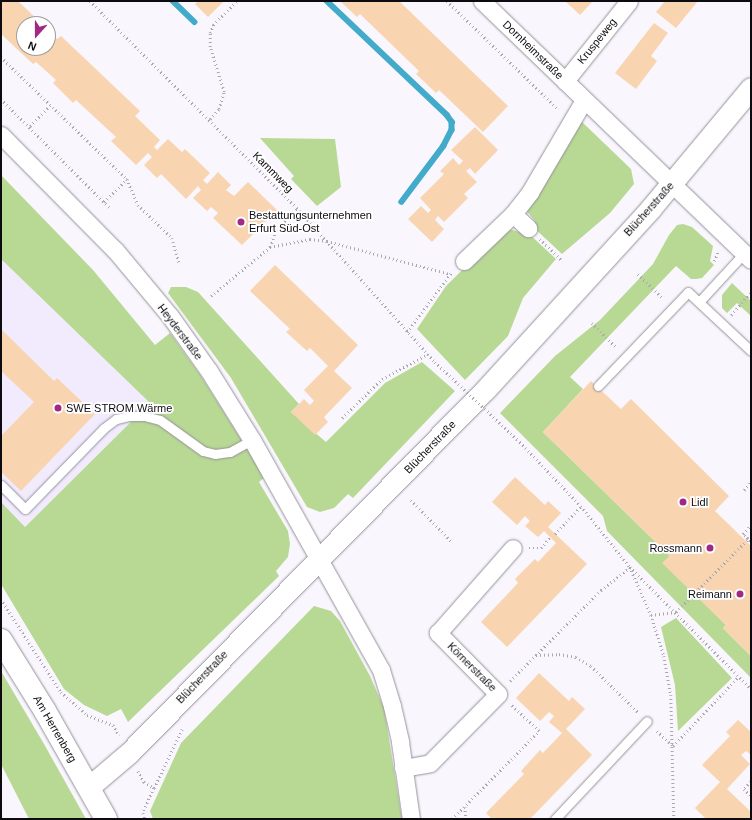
<!DOCTYPE html>
<html>
<head>
<meta charset="utf-8">
<style>
  body { margin:0 }
  #map { position:relative; width:752px; height:820px; overflow:hidden; background:#f9f6fd; font-family:Arial,sans-serif }
  div>[style] { position:absolute }
  [style*='--x'] { left:calc(var(--x)*1px); top:calc(var(--y)*1px); width:calc(var(--w)*1px); rotate:calc(var(--a)*1deg) }
  .built>* { inset:0; background:#f1ebfd }
  .green>* { inset:0; background:#b8d994 }
  .stream>* { height:5.5px; margin:-2.75px; padding:0 2.75px; transform-origin:2.75px; border-radius:2.75px; background:#43abca }
  .building>* { inset:0; background:#f8d5b0 }
  .path>* { height:2.5px; margin-top:-1.25px; transform-origin:0; background:repeating-linear-gradient(90deg,#aba9af 0 1px,transparent 0 4px) }
  .roads { filter:drop-shadow(0 0 1px #95919b) drop-shadow(0 0 1px #95919b) }
  .service>* { height:9px; margin:-4.5px; padding:0 4.5px; transform-origin:4.5px; border-radius:4.5px; background:#fff }
  .minor>* { height:17px; margin:-8.5px; padding:0 8.5px; transform-origin:8.5px; border-radius:8.5px; background:#fff }
  .tertiary>* { height:21px; margin:-10.5px; padding:0 10.5px; transform-origin:10.5px; border-radius:10.5px; background:#fff }
  .secondary>* { height:22px; margin:-11px; padding:0 11px; transform-origin:11px; border-radius:11px; background:#fff }
  .path-bridge>* { height:2.5px; margin-top:-1.25px; transform-origin:0; background:repeating-linear-gradient(90deg,#aba9af 0 1px,transparent 0 4px) }
  .dots>* { width:11px; height:11px; translate:-50% -50%; box-sizing:border-box; border:2px solid #fff; border-radius:50% }
  span { translate:-50% -50%; white-space:nowrap; text-align:center; line-height:1.15; -webkit-text-stroke:3.5px #fff; paint-order:stroke }
  .street-label { font-size:11px; color:#0d0b0f }
  .poi-label { font-size:11px; color:#0d0b0f }
  .left { translate:0 -50%; text-align:left }
  .right { translate:-100% -50%; text-align:right }
  .frame { position:absolute; inset:0; border:2px solid #0d0b0f; pointer-events:none }
  .north { position:absolute; left:16px; top:16px; width:40px; height:40px; box-sizing:border-box; background:#fff; border:1px solid #9e9d9f; border-radius:50%; rotate:201deg; font-size:11px; font-weight:700; line-height:16px; text-align:center; color:#0d0b0f }
  .north::after { content:''; display:block; margin:auto; width:14px; height:18px; background:#9f2983; clip-path:polygon(50% 0,100% 100%,50% 72%,0 100%) }
</style>
</head>
<body>
<div id="map">
  <div class="built">
    <i style="clip-path:polygon(1px 259px,150px 403px,25px 527px,1px 502px)"></i>
  </div>
  <div class="green">
    <i style="clip-path:polygon(581px 121px,631px 169px,634px 184px,610px 213px,562px 254px,531px 225px,535px 221px,524px 208px)"></i>
    <i style="clip-path:polygon(260px 138px,335px 139px,341px 187px,317px 206px,291px 179px,294px 176px)"></i>
    <i style="clip-path:polygon(1px 175px,93px 270px,155px 345px,170px 333px,201px 376px,265px 477px,259px 482px,288px 531px,290px 544px,288px 557px,276px 571px,279px 576px,128px 722px,121px 709px,107px 716px,84px 705px,64px 689px,1px 584px,1px 502px,25px 527px,150px 403px,1px 259px)"></i>
    <i style="clip-path:polygon(683px 224px,692px 227px,713px 246px,710px 261px,714px 265px,702px 278px,696px 279px,691px 279px,676px 266px,570px 377px,583px 389px,543px 432px,670px 556px,663px 563px,726px 625px,723px 628px,751px 656px,751px 678px,607px 531px,603px 516px,500px 413px,555px 356px,600px 320px,653px 264px,669px 235px,677px 225px)"></i>
    <i style="clip-path:polygon(509px 229px,523px 233px,526px 231px,556px 259px,523px 298px,508px 336px,465px 380px,417px 329px,446px 286px,502px 231px)"></i>
    <i style="clip-path:polygon(732px 283px,751px 301px,751px 316px,737px 303px,727px 313px,722px 308px,722px 295px)"></i>
    <i style="clip-path:polygon(171px 287px,186px 287px,198px 292px,299px 404px,291px 412px,326px 442px,385px 383px,422px 362px,455px 391px,353px 498px,348px 494px,334px 508px,320px 512px,307px 507px,231px 378px,168px 293px)"></i>
    <i style="clip-path:polygon(314px 606px,331px 611px,340px 621px,370px 676px,384px 708px,402px 819px,153px 819px,150px 811px,181px 743px)"></i>
    <i style="clip-path:polygon(676px 618px,732px 678px,678px 731px,675px 685px,661px 627px)"></i>
    <i style="clip-path:polygon(1px 671px,44px 744px,86px 819px,29px 819px,1px 764px)"></i>
  </div>
  <div class="stream">
    <i style="--x:173;--y:1;--w:30;--a:44"></i>
    <i style="--x:327;--y:1;--w:166;--a:43.5"></i>
    <i style="--x:447;--y:115;--w:9;--a:54"></i>
    <i style="--x:452;--y:122;--w:8;--a:90"></i>
    <i style="--x:452;--y:130;--w:18;--a:117"></i>
    <i style="--x:444;--y:146;--w:70;--a:126.9"></i>
  </div>
  <div class="building">
    <i style="clip-path:polygon(1px 1px,18px 1px,42px 24px,24px 24px,24px 48px,48px 48px,48px 30px,57px 39px,61px 36px,140px 111px,135px 116px,160px 140px,154px 147px,157px 150px,168px 139px,182px 152px,185px 149px,210px 173px,203px 180px,207px 184px,218px 172px,231px 185px,226px 190px,234px 196px,248px 182px,277px 210px,242px 245px,213px 218px,218px 213px,211px 207px,207px 211px,193px 198px,201px 190px,198px 186px,186px 199px,161px 174px,157px 178px,144px 165px,152px 157px,148px 153px,136px 165px,111px 141px,116px 137px,76px 100px,73px 103px,53px 83px,56px 80px,36px 62px,33px 64px,1px 34px)"></i>
    <i style="clip-path:polygon(198px 1px,224px 1px,208px 17px,195px 4px)"></i>
    <i style="clip-path:polygon(340px 1px,399px 1px,508px 106px,483px 132px,439px 90px,436px 93px,416px 74px,419px 71px,360px 14px,357px 17px)"></i>
    <i style="clip-path:polygon(565px 1px,593px 1px,580px 15px)"></i>
    <i style="clip-path:polygon(665px 1px,698px 1px,676px 28px,656px 12px)"></i>
    <i style="clip-path:polygon(654px 23px,668px 33px,651px 56px,657px 61px,636px 89px,615px 73px)"></i>
    <i style="clip-path:polygon(475px 127px,498px 150px,475px 174px,470px 168px,466px 171px,477px 182px,464px 194px,468px 198px,444px 222px,438px 216px,435px 220px,444px 229px,432px 242px,408px 219px,421px 206px,428px 213px,431px 210px,420px 198px,444px 174px,440px 171px,453px 158px,459px 165px,463px 161px,451px 150px)"></i>
    <i style="clip-path:polygon(275px 265px,358px 345px,334px 371px,352px 388px,324px 417px,328px 422px,315px 435px,291px 412px,304px 399px,310px 405px,314px 401px,304px 390px,328px 366px,310px 348px,307px 351px,286px 332px,290px 329px,250px 291px)"></i>
    <i style="clip-path:polygon(1px 329px,54px 381px,57px 378px,95px 414px,21px 491px,1px 472px,1px 436px,34px 402px,1px 371px)"></i>
    <i style="clip-path:polygon(591px 381px,621px 409px,631px 399px,729px 496px,715px 511px,751px 546px,751px 656px,723px 628px,726px 625px,662px 563px,670px 556px,543px 432px)"></i>
    <i style="clip-path:polygon(515px 477px,545px 505px,548px 501px,561px 513px,548px 527px,587px 564px,507px 647px,481px 622px,518px 583px,515px 579px,535px 559px,538px 562px,556px 543px,544px 531px,538px 537px,525px 526px,530px 521px,525px 516px,517px 525px,492px 502px)"></i>
    <i style="clip-path:polygon(539px 673px,569px 701px,572px 697px,585px 709px,566px 729px,592px 755px,530px 819px,492px 819px,486px 813px,524px 774px,521px 771px,540px 750px,543px 753px,562px 733px,549px 722px,554px 716px,549px 712px,540px 721px,516px 698px)"></i>
    <i style="clip-path:polygon(738px 720px,751px 732px,751px 755px,746px 751px,741px 755px,750px 764px,727px 789px,751px 812px,751px 819px,706px 819px,695px 808px,720px 782px,702px 765px,730px 736px,726px 732px)"></i>
  </div>
  <div class="path">
    <i style="--x:90;--y:1;--w:293;--a:45"></i>
    <i style="--x:297;--y:208;--w:207;--a:48.1"></i>
    <i style="--x:447;--y:1;--w:155;--a:44.2"></i>
    <i style="--x:1;--y:57;--w:175;--a:44.1"></i>
    <i style="--x:127;--y:179;--w:28;--a:67"></i>
    <i style="--x:138;--y:205;--w:47;--a:44.1"></i>
    <i style="--x:172;--y:238;--w:26;--a:74"></i>
    <i style="--x:1;--y:99;--w:154;--a:45"></i>
    <i style="--x:210;--y:119;--w:13;--a:-48"></i>
    <i style="--x:219;--y:109;--w:18;--a:-74"></i>
    <i style="--x:224;--y:92;--w:47;--a:-107.3"></i>
    <i style="--x:210;--y:47;--w:14;--a:-90"></i>
    <i style="--x:210;--y:33;--w:9;--a:-69"></i>
    <i style="--x:213;--y:25;--w:34;--a:-45"></i>
    <i style="--x:30;--y:126;--w:30;--a:-46"></i>
    <i style="--x:104;--y:202;--w:33;--a:-45"></i>
    <i style="--x:540;--y:239;--w:32;--a:44"></i>
    <i style="--x:270;--y:247;--w:18;--a:-71"></i>
    <i style="--x:276;--y:230;--w:30;--a:-46"></i>
    <i style="--x:714;--y:261;--w:10;--a:-66"></i>
    <i style="--x:638;--y:274;--w:35;--a:44"></i>
    <i style="--x:211;--y:296;--w:77;--a:-39.7"></i>
    <i style="--x:270;--y:247;--w:41;--a:-11.3"></i>
    <i style="--x:310;--y:239;--w:17;--a:7"></i>
    <i style="--x:327;--y:241;--w:127;--a:15"></i>
    <i style="--x:731;--y:315;--w:30;--a:-49"></i>
    <i style="--x:592;--y:323;--w:35;--a:45"></i>
    <i style="--x:407;--y:332;--w:74;--a:-53.3"></i>
    <i style="--x:342;--y:418;--w:56;--a:-44.3"></i>
    <i style="--x:382;--y:379;--w:52;--a:-28.5"></i>
    <i style="--x:520;--y:442;--w:88;--a:46.4"></i>
    <i style="--x:581;--y:506;--w:78;--a:51.2"></i>
    <i style="--x:630;--y:567;--w:172;--a:45.2"></i>
    <i style="--x:744;--y:490;--w:11;--a:-49"></i>
    <i style="--x:411;--y:500;--w:59;--a:45.7"></i>
    <i style="--x:555;--y:534;--w:38;--a:-47"></i>
    <i style="--x:743;--y:534;--w:12;--a:-48"></i>
    <i style="--x:747;--y:537;--w:6;--a:51"></i>
    <i style="--x:529;--y:548;--w:12;--a:0"></i>
    <i style="--x:541;--y:548;--w:14;--a:-51"></i>
    <i style="--x:1;--y:599;--w:111;--a:57.2"></i>
    <i style="--x:61;--y:692;--w:35;--a:41"></i>
    <i style="--x:87;--y:715;--w:28;--a:21"></i>
    <i style="--x:113;--y:725;--w:12;--a:59"></i>
    <i style="--x:651;--y:615;--w:25;--a:-7"></i>
    <i style="--x:676;--y:612;--w:103;--a:-45.4"></i>
    <i style="--x:748;--y:539;--w:7;--a:-135"></i>
    <i style="--x:536;--y:655;--w:23;--a:-2"></i>
    <i style="--x:559;--y:654;--w:17;--a:10"></i>
    <i style="--x:576;--y:657;--w:17;--a:31"></i>
    <i style="--x:591;--y:666;--w:66;--a:44.4"></i>
    <i style="--x:510;--y:681;--w:129;--a:-45"></i>
    <i style="--x:601;--y:590;--w:37;--a:-38"></i>
    <i style="--x:630;--y:567;--w:52;--a:66.4"></i>
    <i style="--x:651;--y:615;--w:43;--a:72.4"></i>
    <i style="--x:664;--y:656;--w:40;--a:80"></i>
    <i style="--x:671;--y:695;--w:124;--a:88.6"></i>
    <i style="--x:657;--y:731;--w:22;--a:43"></i>
    <i style="--x:673;--y:746;--w:95;--a:-46.7"></i>
    <i style="--x:138;--y:771;--w:13;--a:61"></i>
    <i style="--x:144;--y:782;--w:12;--a:31"></i>
    <i style="--x:154;--y:788;--w:27;--a:114"></i>
    <i style="--x:143;--y:813;--w:6;--a:72"></i>
    <i style="--x:751;--y:782;--w:10;--a:135"></i>
    <i style="--x:744;--y:789;--w:10;--a:45"></i>
    <i style="--x:154;--y:788;--w:65;--a:-64.6"></i>
    <i style="--x:465;--y:807;--w:12;--a:85"></i>
    <i style="--x:1;--y:818;--w:1;--a:45"></i>
    <i style="--x:452;--y:819;--w:124;--a:-45.3"></i>
    <i style="--x:539;--y:731;--w:38;--a:-137"></i>
  </div>
  <div class="roads">
    <div class="service">
      <i style="--x:699;--y:302;--w:67;--a:-47.4"></i>
      <i style="--x:598;--y:386;--w:130;--a:-46.2"></i>
      <i style="--x:688;--y:292;--w:86;--a:43.1"></i>
      <i style="--x:1;--y:485;--w:34;--a:45"></i>
      <i style="--x:25;--y:509;--w:113;--a:-45.7"></i>
      <i style="--x:104;--y:428;--w:15;--a:-37"></i>
      <i style="--x:116;--y:419;--w:13;--a:-13"></i>
      <i style="--x:129;--y:416;--w:15;--a:0"></i>
      <i style="--x:144;--y:416;--w:16;--a:14"></i>
      <i style="--x:160;--y:420;--w:53;--a:35.8"></i>
      <i style="--x:203;--y:451;--w:12;--a:14"></i>
      <i style="--x:215;--y:454;--w:15;--a:-8"></i>
      <i style="--x:230;--y:452;--w:25;--a:-29"></i>
      <i style="--x:555;--y:819;--w:134;--a:-46.8"></i>
    </div>
    <div class="minor">
      <i style="--x:482;--y:1;--w:373;--a:43.9"></i>
      <i style="--x:565;--y:81;--w:102;--a:-51.3"></i>
      <i style="--x:1;--y:135;--w:162;--a:45.3"></i>
      <i style="--x:115;--y:250;--w:86;--a:50.2"></i>
      <i style="--x:170;--y:316;--w:67;--a:54.7"></i>
      <i style="--x:209;--y:371;--w:81;--a:58.1"></i>
      <i style="--x:252;--y:440;--w:264;--a:60.7"></i>
      <i style="--x:381;--y:670;--w:38;--a:73"></i>
      <i style="--x:392;--y:706;--w:37;--a:77"></i>
      <i style="--x:400;--y:742;--w:78;--a:81.9"></i>
      <i style="--x:513;--y:214;--w:21;--a:43"></i>
      <i style="--x:464;--y:261;--w:68;--a:-43.8"></i>
      <i style="--x:513;--y:214;--w:28;--a:-52"></i>
      <i style="--x:530;--y:192;--w:107;--a:-59.6"></i>
      <i style="--x:403;--y:768;--w:27;--a:-10"></i>
      <i style="--x:430;--y:763;--w:97;--a:-45.4"></i>
      <i style="--x:498;--y:694;--w:86;--a:-134.5"></i>
      <i style="--x:438;--y:633;--w:113;--a:-48.6"></i>
    </div>
    <div class="tertiary">
      <i style="--x:89;--y:787;--w:52;--a:-40.4"></i>
      <i style="--x:129;--y:753;--w:508;--a:-45.56"></i>
      <i style="--x:485;--y:390;--w:246;--a:-47.6"></i>
      <i style="--x:651;--y:208;--w:156;--a:-50.2"></i>
    </div>
    <div class="secondary">
      <i style="--x:1;--y:640;--w:84;--a:58.2"></i>
      <i style="--x:45;--y:711;--w:124;--a:60.5"></i>
    </div>
  </div>
  <div class="path-bridge">
    <i style="--x:435;--y:362;--w:117;--a:43.3"></i>
    <i style="--x:743;--y:534;--w:11;--a:-45"></i>
  </div>
  <div class="dots">
    <i style="left:241px;top:222px;background:#9f2983"></i>
    <i style="left:58px;top:408px;background:#9f2983"></i>
    <i style="left:683px;top:502px;background:#9f2983"></i>
    <i style="left:710px;top:548px;background:#9f2983"></i>
    <i style="left:740px;top:594px;background:#9f2983"></i>
  </div>
  <div class="street-label">
    <span style="left:597px;top:41px;rotate:-51deg">Kruspeweg</span>
    <span style="left:533px;top:50px;rotate:44deg">Dornheimstraße</span>
    <span style="left:273px;top:172px;rotate:45deg">Kammweg</span>
    <span style="left:649px;top:209px;rotate:-48deg">Blücherstraße</span>
    <span style="left:180px;top:332px;rotate:53deg">Heyderstraße</span>
    <span style="left:430px;top:447px;rotate:-46deg">Blücherstraße</span>
    <span style="left:472px;top:667px;rotate:45deg">Körnerstraße</span>
    <span style="left:202px;top:677px;rotate:-46deg">Blücherstraße</span>
    <span style="left:55px;top:729px;rotate:60deg">Am Herrenberg</span>
  </div>
  <div class="poi-label">
    <span class="left" style="left:249px;top:222px">Bestattungsunternehmen<br>Erfurt Süd-Ost</span>
    <span class="left" style="left:66px;top:408px">SWE STROM Wärme</span>
    <span class="left" style="left:691px;top:502px">Lidl</span>
    <span class="right" style="left:702px;top:548px">Rossmann</span>
    <span class="right" style="left:732px;top:594px">Reimann</span>
  </div>
  <div class="frame"></div>
  <div class="north">N</div>
</div>
</body>
</html>
